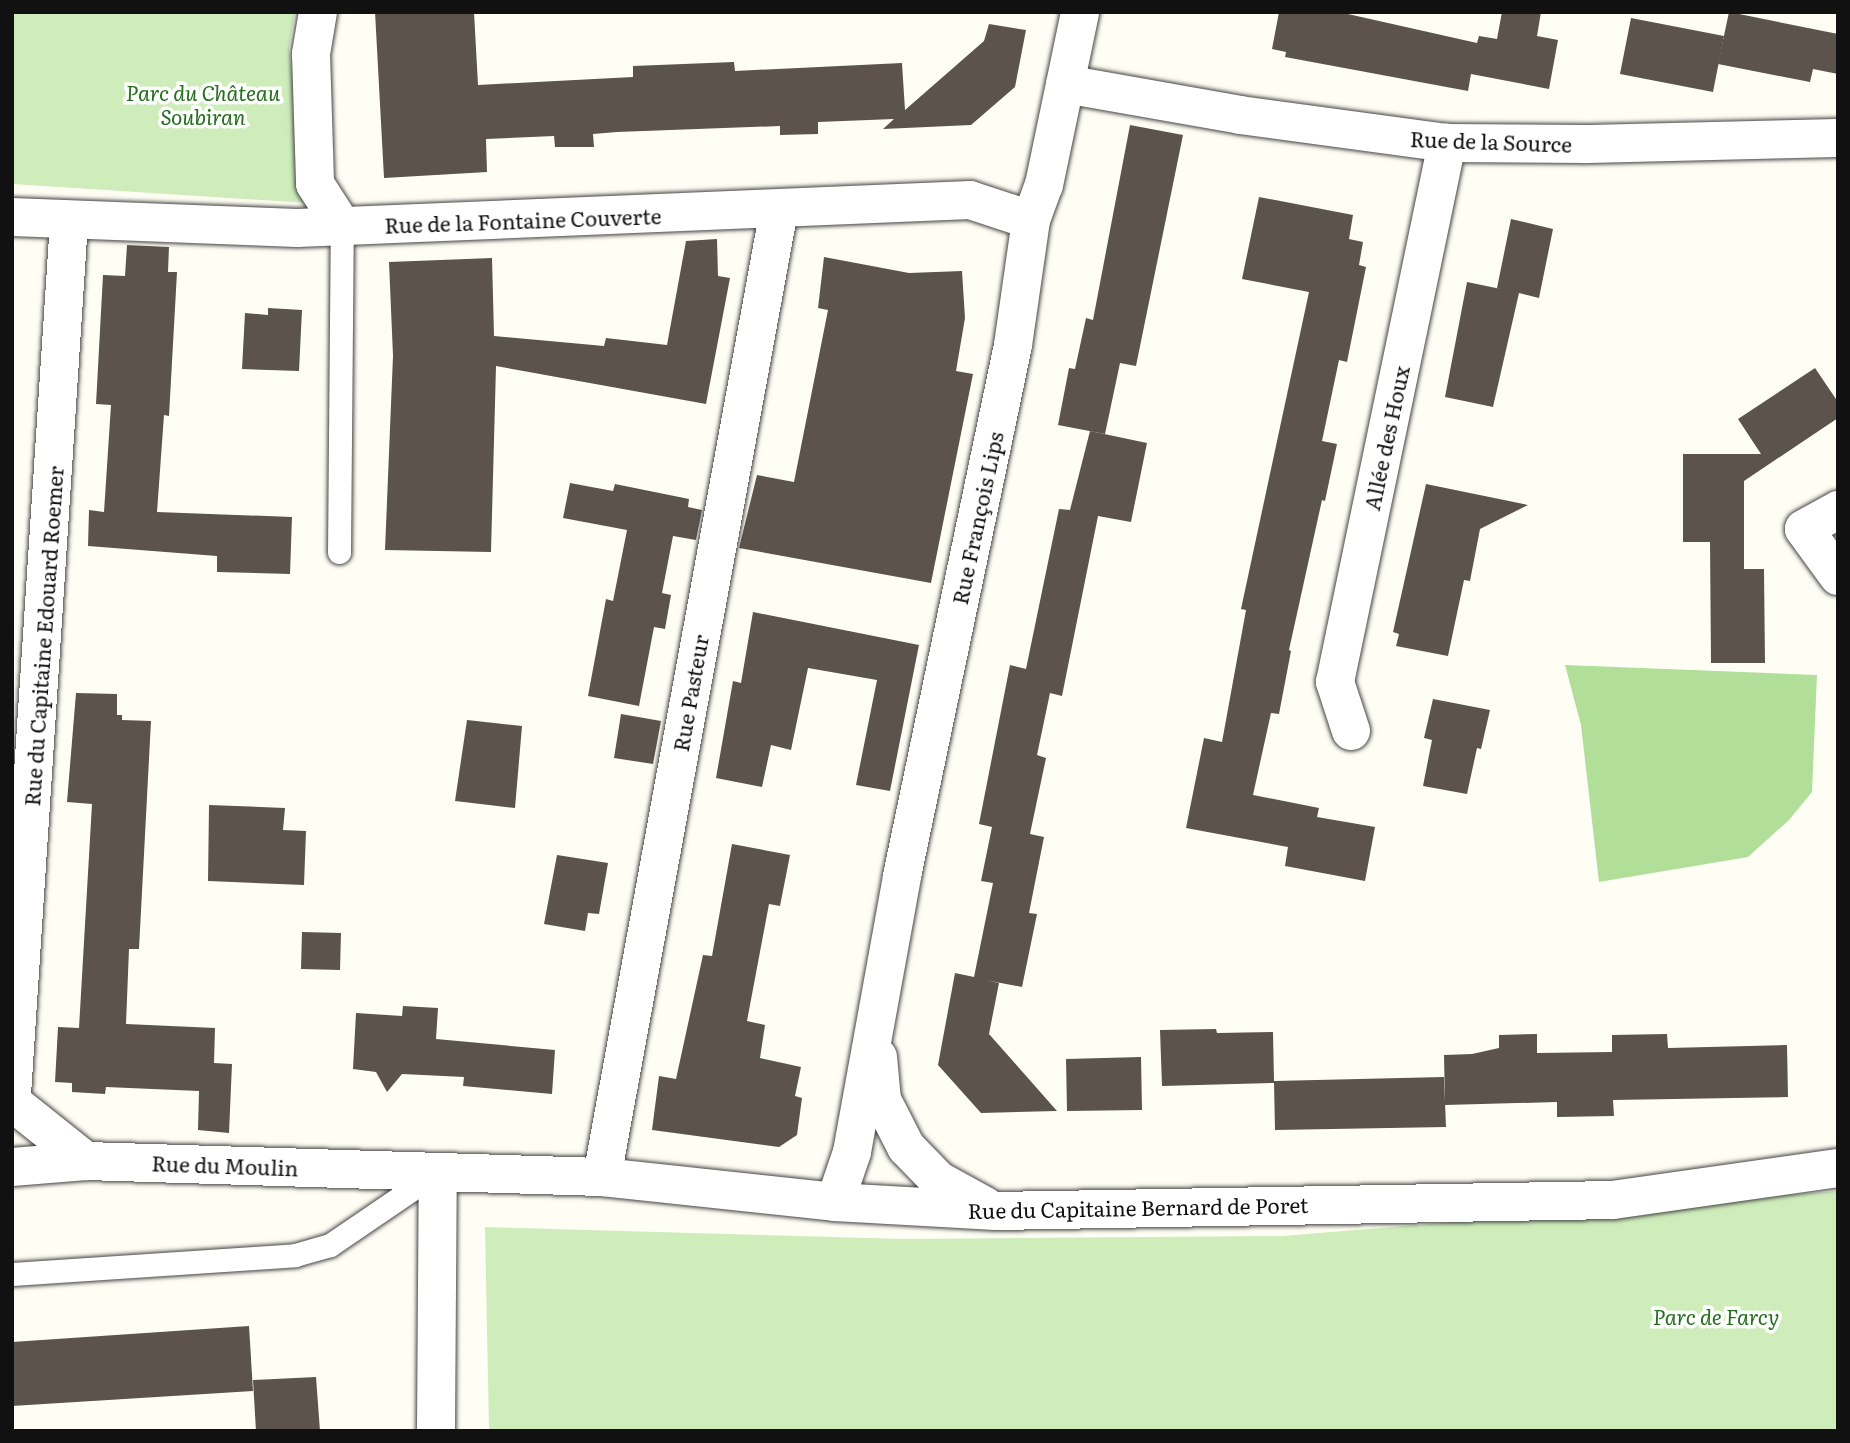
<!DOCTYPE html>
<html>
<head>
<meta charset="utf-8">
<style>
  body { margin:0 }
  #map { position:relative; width:1850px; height:1443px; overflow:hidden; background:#fffef5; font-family:Literata,serif }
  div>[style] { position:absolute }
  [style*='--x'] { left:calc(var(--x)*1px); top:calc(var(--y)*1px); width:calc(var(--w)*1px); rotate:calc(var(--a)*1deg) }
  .green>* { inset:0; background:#cfedbb }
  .forest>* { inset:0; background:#b1df99 }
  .building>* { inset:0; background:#5b534c }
  .roads { filter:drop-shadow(0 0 2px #444) drop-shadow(0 0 2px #444) }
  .service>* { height:23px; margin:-11.5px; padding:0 11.5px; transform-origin:11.5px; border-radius:11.5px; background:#fff }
  .minor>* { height:38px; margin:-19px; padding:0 19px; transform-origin:19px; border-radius:19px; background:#fff }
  span { translate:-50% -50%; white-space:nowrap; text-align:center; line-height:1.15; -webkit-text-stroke:7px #fff; paint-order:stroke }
  .park-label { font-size:21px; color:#246e1c; font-style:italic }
  .street-label { font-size:21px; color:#111 }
  .frame { position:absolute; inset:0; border:14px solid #111; pointer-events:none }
</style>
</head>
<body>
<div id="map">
  <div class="green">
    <i style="clip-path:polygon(12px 12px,295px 12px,289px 48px,308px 203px,12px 184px)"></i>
    <i style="clip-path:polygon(1838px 1191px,1838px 1431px,489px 1431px,485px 1227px,904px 1239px,1282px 1236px)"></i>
  </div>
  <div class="forest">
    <i style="clip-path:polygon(1565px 665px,1817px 675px,1812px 792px,1789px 820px,1748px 857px,1599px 882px,1581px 725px)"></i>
  </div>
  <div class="building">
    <i style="clip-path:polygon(375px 12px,474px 12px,478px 85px,633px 77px,633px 66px,734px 62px,735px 71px,902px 63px,905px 110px,984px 41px,989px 24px,1026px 30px,1015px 87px,971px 125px,883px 129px,894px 119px,818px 122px,818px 134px,780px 135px,780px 126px,617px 132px,593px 134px,594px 147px,555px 147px,554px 136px,486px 139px,487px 172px,384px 178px)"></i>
    <i style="clip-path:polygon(1279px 12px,1339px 12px,1477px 43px,1479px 36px,1497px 39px,1502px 12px,1541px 12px,1537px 36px,1558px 40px,1549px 89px,1471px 74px,1468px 91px,1285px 57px,1286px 52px,1272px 49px)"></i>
    <i style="clip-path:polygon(1729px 12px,1838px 34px,1838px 74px,1813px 69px,1810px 82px,1718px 64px)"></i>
    <i style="clip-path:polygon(1631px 18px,1724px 36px,1713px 92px,1620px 74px)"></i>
    <i style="clip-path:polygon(1130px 125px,1183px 135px,1136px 366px,1120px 363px,1105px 434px,1058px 425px,1069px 368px,1075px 369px,1086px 318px,1093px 320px)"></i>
    <i style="clip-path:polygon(1259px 197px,1353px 215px,1349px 239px,1363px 242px,1359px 265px,1366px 267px,1347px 362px,1339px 360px,1322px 441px,1337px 444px,1325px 501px,1322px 500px,1289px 650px,1291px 651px,1279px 714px,1271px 713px,1253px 795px,1319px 808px,1317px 817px,1375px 827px,1365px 881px,1285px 866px,1288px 847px,1186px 828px,1204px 738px,1222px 742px,1246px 610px,1241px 609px,1309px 292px,1242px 279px)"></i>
    <i style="clip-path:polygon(1511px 219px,1553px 229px,1539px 298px,1519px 293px,1493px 407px,1445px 397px,1467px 282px,1501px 289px,1497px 288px)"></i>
    <i style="clip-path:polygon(717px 239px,718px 276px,730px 278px,706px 404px,496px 366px,491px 552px,385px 550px,393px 356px,389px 262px,492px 258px,494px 336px,604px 346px,606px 338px,667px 345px,686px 241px)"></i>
    <i style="clip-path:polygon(127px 245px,169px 247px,168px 272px,177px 272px,169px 416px,164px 415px,157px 512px,292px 517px,290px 574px,217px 572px,217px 556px,88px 546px,89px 510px,104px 512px,111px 405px,96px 404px,103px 275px,125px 276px)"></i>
    <i style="clip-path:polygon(824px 257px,909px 273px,962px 271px,965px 318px,956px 371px,973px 374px,931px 583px,739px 548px,757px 475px,794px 482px,828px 310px,818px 308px)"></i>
    <i style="clip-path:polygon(268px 308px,302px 310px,299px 371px,242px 369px,245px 313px,268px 315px)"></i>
    <i style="clip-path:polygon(1815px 368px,1838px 402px,1838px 418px,1744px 481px,1744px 569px,1764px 569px,1765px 663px,1711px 663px,1710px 542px,1683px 542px,1683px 454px,1761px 454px,1738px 419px)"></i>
    <i style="clip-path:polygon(1090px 431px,1147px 443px,1131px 522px,1098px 516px,1062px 696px,1050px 693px,1037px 755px,1046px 758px,1030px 834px,1044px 837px,1029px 913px,1037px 914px,1022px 987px,985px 980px,999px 983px,989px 1034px,1057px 1111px,981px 1113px,938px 1065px,955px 973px,974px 977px,993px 883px,981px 881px,992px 827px,979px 824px,1010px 665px,1026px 669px,1059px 509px,1070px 510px)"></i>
    <i style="clip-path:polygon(570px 483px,613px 491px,615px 484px,689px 499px,688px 507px,702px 510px,696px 540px,673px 536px,662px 593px,671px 595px,665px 629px,654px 627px,639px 706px,588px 696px,606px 599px,613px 601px,627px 530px,563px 518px)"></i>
    <i style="clip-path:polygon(1426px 484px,1528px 505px,1480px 529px,1470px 581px,1464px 580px,1448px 656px,1396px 646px,1399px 634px,1393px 632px)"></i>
    <i style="clip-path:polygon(753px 612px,919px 645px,890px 791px,856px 785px,877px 680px,808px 668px,791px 750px,771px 745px,762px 787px,716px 778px,733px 681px,741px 683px)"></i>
    <i style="clip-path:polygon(76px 693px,117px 694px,117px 715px,122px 715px,122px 720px,151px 721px,139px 949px,129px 949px,126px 1024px,215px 1028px,214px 1063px,232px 1064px,229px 1133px,198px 1130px,199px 1091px,106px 1087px,105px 1094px,72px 1092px,72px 1083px,55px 1082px,58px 1027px,79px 1028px,92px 804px,67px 802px)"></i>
    <i style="clip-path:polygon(1433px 699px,1490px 710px,1481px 749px,1477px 748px,1467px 794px,1423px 786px,1432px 740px,1424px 738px)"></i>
    <i style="clip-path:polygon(621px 714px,661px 721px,653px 764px,614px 758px)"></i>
    <i style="clip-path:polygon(467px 720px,522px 726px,515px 808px,455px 801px)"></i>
    <i style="clip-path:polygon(209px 805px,285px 808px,283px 830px,306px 831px,304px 885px,208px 881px)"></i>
    <i style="clip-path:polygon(732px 844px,790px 855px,780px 906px,769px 904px,747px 1021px,765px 1025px,760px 1058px,801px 1067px,795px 1096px,802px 1098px,797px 1135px,779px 1147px,652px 1130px,659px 1076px,676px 1079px,703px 955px,712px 956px)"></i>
    <i style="clip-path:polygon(557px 855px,608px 863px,599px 914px,588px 913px,585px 931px,544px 924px)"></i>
    <i style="clip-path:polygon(302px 932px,341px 933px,340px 970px,301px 969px)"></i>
    <i style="clip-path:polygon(403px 1006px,438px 1008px,436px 1039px,555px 1050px,552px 1094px,463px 1086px,464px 1077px,402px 1074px,387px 1092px,376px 1072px,353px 1069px,356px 1013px,402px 1016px)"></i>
    <i style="clip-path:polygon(1216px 1029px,1217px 1033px,1273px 1032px,1274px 1081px,1444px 1077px,1446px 1127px,1275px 1130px,1274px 1083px,1162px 1086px,1160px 1030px)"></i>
    <i style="clip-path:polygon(1537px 1034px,1537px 1053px,1612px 1052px,1612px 1035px,1667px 1034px,1668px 1048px,1787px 1045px,1788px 1097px,1613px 1100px,1614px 1116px,1557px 1117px,1557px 1102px,1445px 1105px,1444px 1055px,1472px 1054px,1499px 1048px,1499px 1035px)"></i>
    <i style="clip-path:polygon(1141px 1057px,1142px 1110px,1067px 1111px,1066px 1059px)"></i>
    <i style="clip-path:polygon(249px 1326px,253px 1391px,12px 1406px,12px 1342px)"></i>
    <i style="clip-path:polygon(316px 1377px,320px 1431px,256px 1431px,253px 1380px)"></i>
  </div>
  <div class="roads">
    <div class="service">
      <i style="--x:339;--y:552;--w:326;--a:-89.5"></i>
      <i style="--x:12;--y:1274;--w:284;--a:-3.8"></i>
      <i style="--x:295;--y:1255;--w:36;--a:-16"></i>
      <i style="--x:330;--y:1245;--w:128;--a:-34.2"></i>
    </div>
    <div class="minor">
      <i style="--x:318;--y:12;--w:43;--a:99.5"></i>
      <i style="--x:311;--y:54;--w:130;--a:88.2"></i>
      <i style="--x:315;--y:184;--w:50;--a:57.3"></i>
      <i style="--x:1065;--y:84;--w:178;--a:10"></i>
      <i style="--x:1240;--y:115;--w:209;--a:7.7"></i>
      <i style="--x:1447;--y:143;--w:140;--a:0.4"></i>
      <i style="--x:1587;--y:144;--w:251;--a:-1.4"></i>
      <i style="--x:12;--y:217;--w:285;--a:2.2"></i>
      <i style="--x:297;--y:228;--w:674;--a:-2.38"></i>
      <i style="--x:970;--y:200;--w:64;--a:18.2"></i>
      <i style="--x:1838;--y:510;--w:39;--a:151"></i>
      <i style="--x:1804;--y:529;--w:58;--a:54.1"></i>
      <i style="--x:1351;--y:731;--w:52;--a:-108.1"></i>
      <i style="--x:1335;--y:682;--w:551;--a:-78.26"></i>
      <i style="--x:878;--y:1057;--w:43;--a:84.7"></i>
      <i style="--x:882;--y:1100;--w:53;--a:62.9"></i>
      <i style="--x:906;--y:1147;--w:46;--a:45.9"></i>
      <i style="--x:938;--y:1180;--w:54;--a:29"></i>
      <i style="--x:12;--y:1094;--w:875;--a:-86.26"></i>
      <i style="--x:12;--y:1102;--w:95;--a:38.6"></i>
      <i style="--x:12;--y:1167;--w:74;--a:-4.6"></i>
      <i style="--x:86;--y:1161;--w:516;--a:1.78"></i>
      <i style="--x:602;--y:1177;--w:234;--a:6.1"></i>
      <i style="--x:835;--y:1202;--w:161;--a:3.2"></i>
      <i style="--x:996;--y:1211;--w:617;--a:-1.02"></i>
      <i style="--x:1613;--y:1200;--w:227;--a:-8.1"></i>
      <i style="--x:602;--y:1177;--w:983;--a:-79.63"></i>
      <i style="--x:835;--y:1202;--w:53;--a:-71.2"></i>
      <i style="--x:852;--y:1152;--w:280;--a:-79.7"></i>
      <i style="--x:902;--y:876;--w:542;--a:-78.19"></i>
      <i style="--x:1013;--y:345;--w:126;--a:-81.8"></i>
      <i style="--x:1031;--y:220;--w:37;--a:-70"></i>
      <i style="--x:1044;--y:185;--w:177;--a:-78.2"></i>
      <i style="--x:436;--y:1431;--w:259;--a:-89.6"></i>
    </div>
  </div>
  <div class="park-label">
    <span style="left:203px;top:104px">Parc du Château<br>Soubiran</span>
    <span style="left:1716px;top:1316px">Parc de Farcy</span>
  </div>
  <div class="street-label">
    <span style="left:1491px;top:141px;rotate:2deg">Rue de la Source</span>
    <span style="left:523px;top:220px;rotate:-2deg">Rue de la Fontaine Couverte</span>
    <span style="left:1386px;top:438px;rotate:-78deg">Allée des Houx</span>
    <span style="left:977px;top:518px;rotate:-78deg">Rue François Lips</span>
    <span style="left:43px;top:636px;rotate:-86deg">Rue du Capitaine Edouard Roemer</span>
    <span style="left:690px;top:693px;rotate:-80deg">Rue Pasteur</span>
    <span style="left:225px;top:1165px;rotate:2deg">Rue du Moulin</span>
    <span style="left:1138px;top:1207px;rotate:-1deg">Rue du Capitaine Bernard de Poret</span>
  </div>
  <div class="frame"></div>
</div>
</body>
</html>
